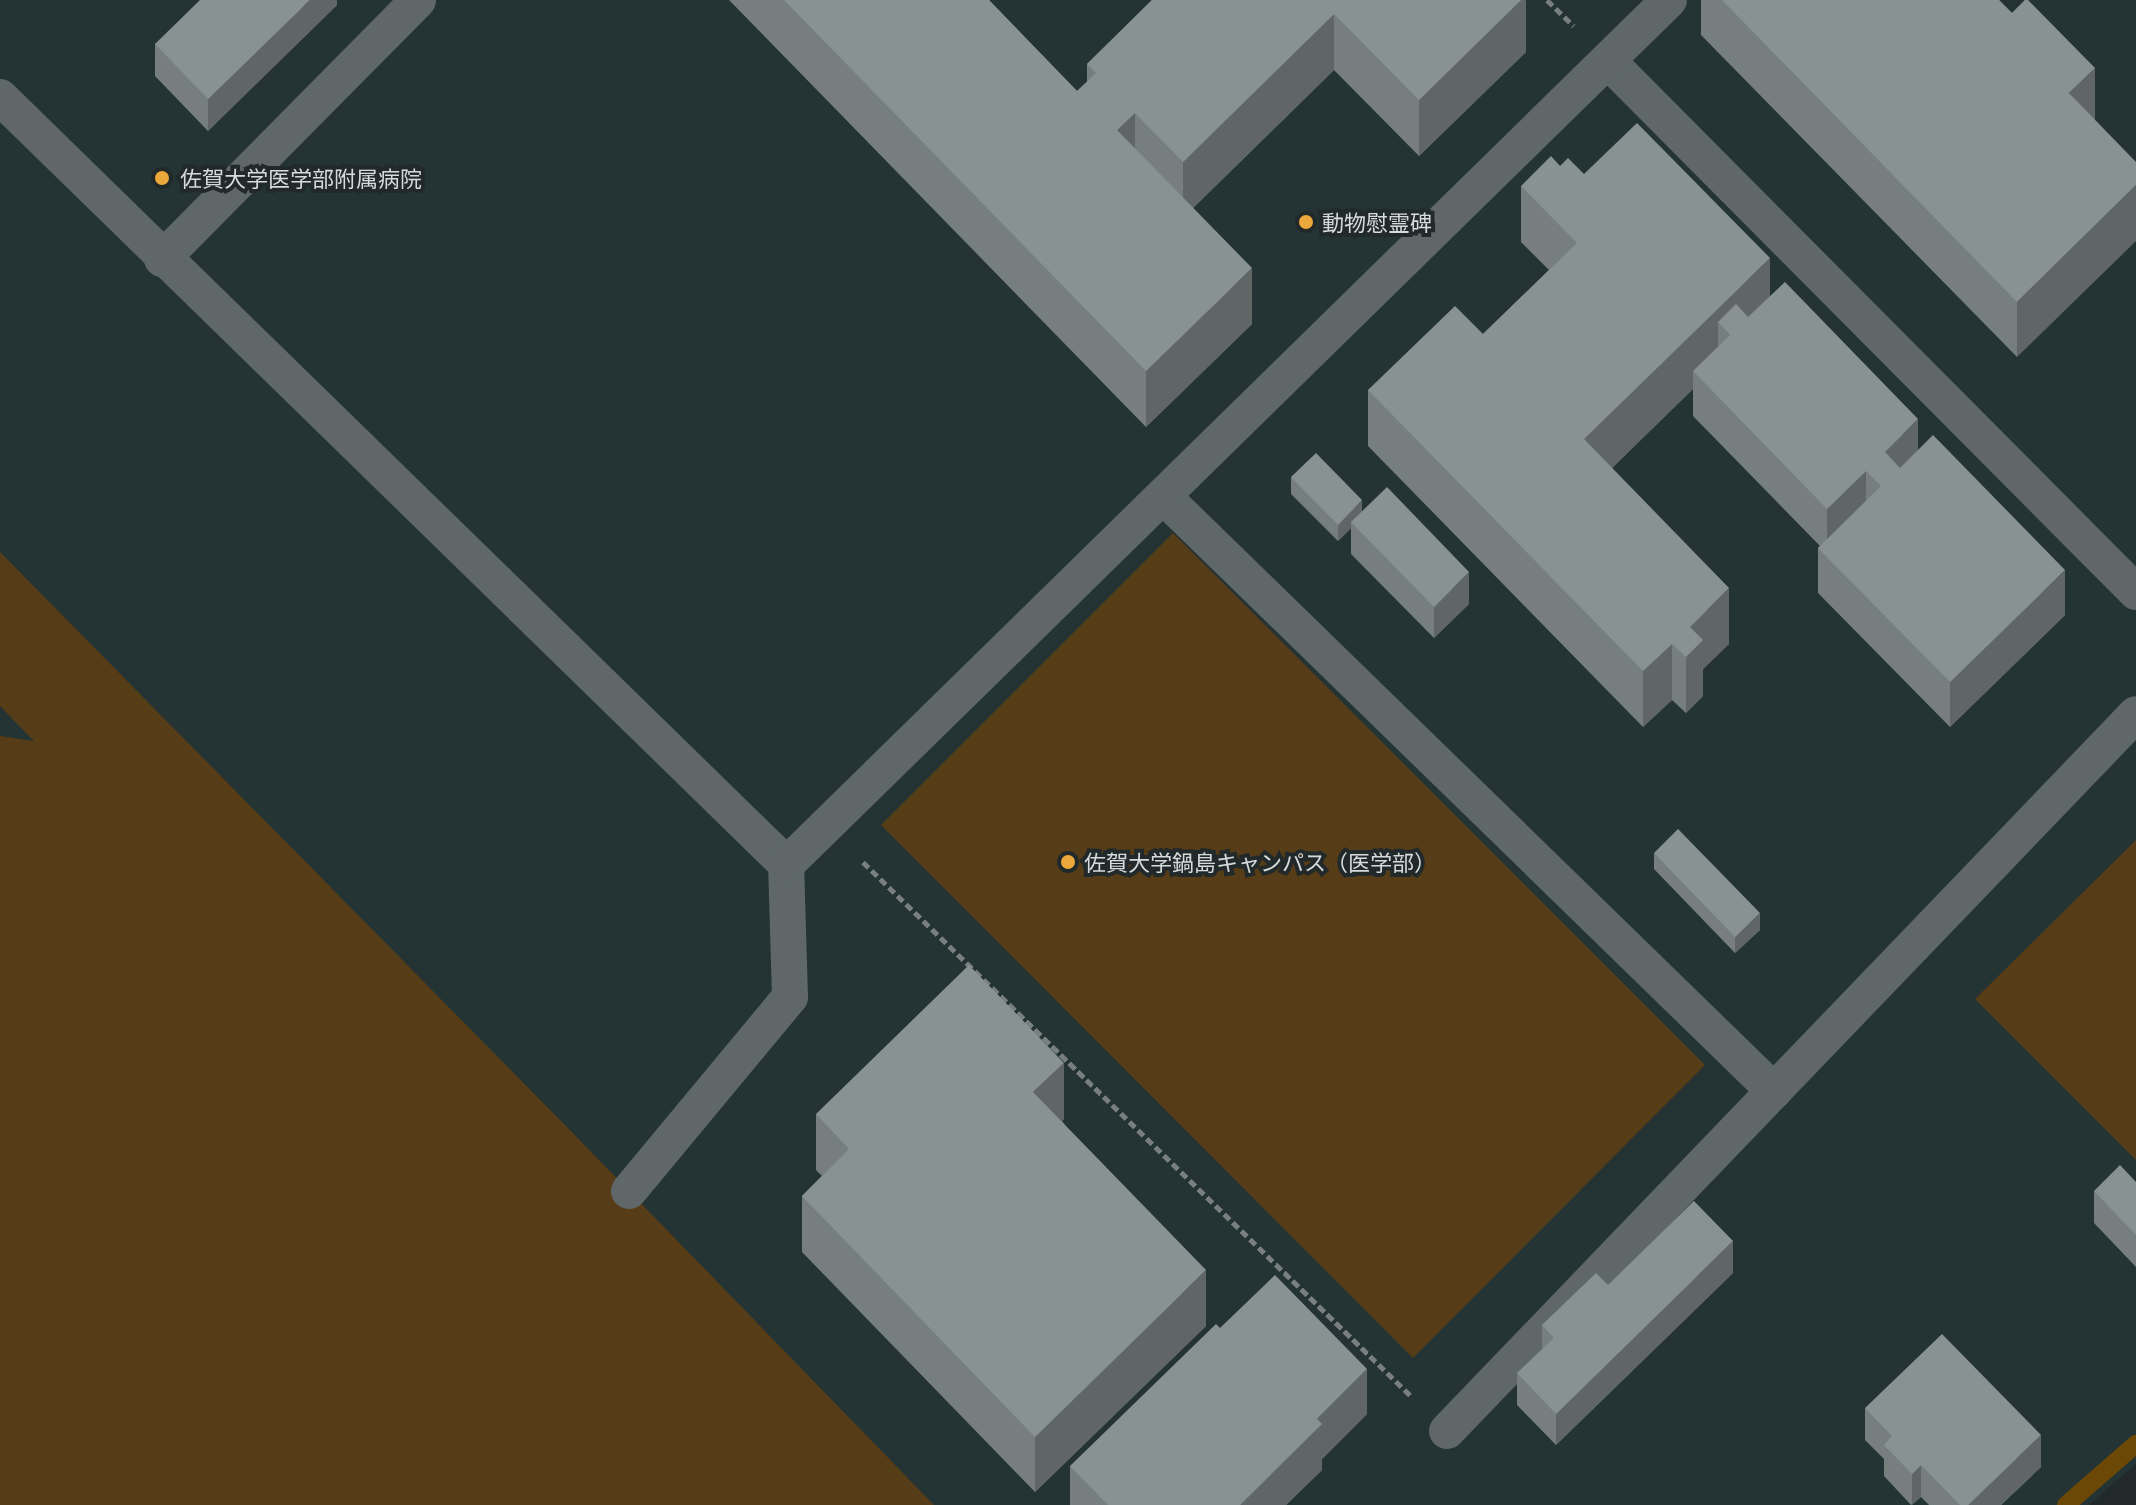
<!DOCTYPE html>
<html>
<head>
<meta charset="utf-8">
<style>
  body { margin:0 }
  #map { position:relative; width:2136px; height:1505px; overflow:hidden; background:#22292a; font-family:Georgia,"Noto Sans JP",serif }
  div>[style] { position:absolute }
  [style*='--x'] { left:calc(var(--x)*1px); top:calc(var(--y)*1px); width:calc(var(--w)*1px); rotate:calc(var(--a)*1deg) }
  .built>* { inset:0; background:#243334 }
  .green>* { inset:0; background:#573d17 }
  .stream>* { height:18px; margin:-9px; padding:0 9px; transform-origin:9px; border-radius:9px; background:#6c4806 }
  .path>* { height:5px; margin-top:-2.5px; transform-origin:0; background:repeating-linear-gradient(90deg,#797f7f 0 8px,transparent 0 12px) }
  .service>* { height:36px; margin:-18px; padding:0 18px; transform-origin:18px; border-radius:18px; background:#5f6768 }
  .wall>* { inset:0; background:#767e7e }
  .shaded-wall>* { inset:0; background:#606666 }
  .building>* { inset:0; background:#899292 }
  .dots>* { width:22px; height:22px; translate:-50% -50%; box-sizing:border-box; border:4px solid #22292a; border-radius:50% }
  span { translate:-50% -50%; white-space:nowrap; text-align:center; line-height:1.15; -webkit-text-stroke:8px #22292a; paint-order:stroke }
  .poi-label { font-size:22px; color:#d5dada }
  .left { translate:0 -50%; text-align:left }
</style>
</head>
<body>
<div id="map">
  <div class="built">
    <i style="clip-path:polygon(0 0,2136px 0,2136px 1464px,2089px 1505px,0 1505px)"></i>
  </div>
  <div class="green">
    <i style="clip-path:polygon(1173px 533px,1705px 1065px,1413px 1358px,881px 825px)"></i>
    <i style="clip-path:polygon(0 552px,562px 1122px,934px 1505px,0 1505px,0 736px,34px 741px,0 706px)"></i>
    <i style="clip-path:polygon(2136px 840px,2136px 1160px,1975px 999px)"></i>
  </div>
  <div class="stream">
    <i style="--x:2066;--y:1505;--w:93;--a:-41.1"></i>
  </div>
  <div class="path">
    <i style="--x:1547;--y:0;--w:37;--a:44"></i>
    <i style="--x:863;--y:862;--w:767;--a:44.26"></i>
  </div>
  <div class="service">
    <i style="--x:1608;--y:61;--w:749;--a:45.16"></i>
    <i style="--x:0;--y:97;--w:1100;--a:44.3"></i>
    <i style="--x:162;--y:259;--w:364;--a:-45.3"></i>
    <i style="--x:1163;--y:496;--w:853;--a:44.24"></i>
    <i style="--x:629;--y:1191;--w:252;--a:-50.3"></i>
    <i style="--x:790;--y:997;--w:132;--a:-91.7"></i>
    <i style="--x:786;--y:865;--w:1236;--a:-44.41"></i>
    <i style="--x:1447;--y:1431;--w:994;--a:-46.14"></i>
  </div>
  <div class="wall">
    <i style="clip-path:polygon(337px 0,337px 5px,208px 131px,155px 76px,155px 44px)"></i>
    <i style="clip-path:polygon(729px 0,989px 0,1077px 91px,1087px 82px,1087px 64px,1152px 0,1526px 0,1526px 52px,1419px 156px,1334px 70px,1193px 208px,1252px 324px,1146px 427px)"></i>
    <i style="clip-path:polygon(1701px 0,1999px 0,2012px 13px,2025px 0,2017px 357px,1701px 35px)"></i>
    <i style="clip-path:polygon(1560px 166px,1584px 174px,1770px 296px,1918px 450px,2065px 615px,1950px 727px,1818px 593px,1818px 548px,1820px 546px,1693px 416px,1693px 389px,1612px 468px,1729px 644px,1703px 669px,1703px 696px,1686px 713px,1672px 700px,1643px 727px,1368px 446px,1368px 390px,1483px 334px,1549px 270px,1521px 242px,1521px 186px)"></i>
    <i style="clip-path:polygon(1291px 477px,1362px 511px,1469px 604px,1434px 638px,1351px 554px,1351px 528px,1338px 541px,1291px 494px)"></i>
    <i style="clip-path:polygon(1654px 853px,1760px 930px,1735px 953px,1654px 869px)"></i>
    <i style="clip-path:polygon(816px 1114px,1064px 1119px,1062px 1121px,1206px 1326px,1035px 1492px,802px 1252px,802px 1196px,822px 1176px,816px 1170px)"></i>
    <i style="clip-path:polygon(2136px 1182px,2136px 1267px,2094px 1223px,2094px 1191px)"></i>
    <i style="clip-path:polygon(1733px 1273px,1556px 1445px,1517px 1405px,1517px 1373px,1542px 1349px,1542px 1325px,1608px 1285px)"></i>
    <i style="clip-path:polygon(1865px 1408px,2041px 1467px,2001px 1505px,1929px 1505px,1921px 1497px,1911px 1505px,1884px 1476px,1884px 1459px,1865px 1440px)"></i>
    <i style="clip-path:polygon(1367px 1414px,1322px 1459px,1322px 1470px,1286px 1505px,1070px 1505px,1070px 1466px)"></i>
  </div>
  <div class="shaded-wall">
    <i style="clip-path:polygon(310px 0,337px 0,337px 5px,208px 131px,208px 99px)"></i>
    <i style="clip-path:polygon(1521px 0,1526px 0,1526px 52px,1419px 156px,1419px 100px)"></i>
    <i style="clip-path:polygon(1334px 14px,1334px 70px,1183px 218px,1183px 162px)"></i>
    <i style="clip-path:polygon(2095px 68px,2095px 124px,2069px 93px)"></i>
    <i style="clip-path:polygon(1135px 113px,1135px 169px,1117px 130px)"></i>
    <i style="clip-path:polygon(2136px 185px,2136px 241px,2017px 357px,2017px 302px)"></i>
    <i style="clip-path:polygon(1770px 258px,1770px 314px,1730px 335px,1718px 322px,1718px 364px,1693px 371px,1693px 389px,1584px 495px,1584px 439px)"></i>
    <i style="clip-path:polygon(1252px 268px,1252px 324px,1146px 427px,1146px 371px)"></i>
    <i style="clip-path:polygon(1918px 419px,1918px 464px,1885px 497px,1885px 452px)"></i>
    <i style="clip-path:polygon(1866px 471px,1866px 516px,1827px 554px,1827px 509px)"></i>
    <i style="clip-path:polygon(1362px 500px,1362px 517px,1351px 522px,1351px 528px,1338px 541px,1338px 525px)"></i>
    <i style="clip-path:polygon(2065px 570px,2065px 615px,1950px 727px,1950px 682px)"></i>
    <i style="clip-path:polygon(1469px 572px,1469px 604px,1434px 638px,1434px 607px)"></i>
    <i style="clip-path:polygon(1729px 588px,1729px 644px,1703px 669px,1703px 696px,1686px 713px,1686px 657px,1690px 627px)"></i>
    <i style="clip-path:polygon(1672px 644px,1672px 700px,1643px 727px,1643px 671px)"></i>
    <i style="clip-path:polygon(1760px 913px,1760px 930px,1735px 953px,1735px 937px)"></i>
    <i style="clip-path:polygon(1064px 1063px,1064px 1119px,1033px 1148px,1033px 1092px)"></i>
    <i style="clip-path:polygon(1733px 1241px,1733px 1273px,1556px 1445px,1556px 1414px)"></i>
    <i style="clip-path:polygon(1206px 1270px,1206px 1326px,1035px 1492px,1035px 1437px)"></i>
    <i style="clip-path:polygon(1367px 1369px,1367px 1414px,1322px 1459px,1322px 1470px,1286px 1505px,1240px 1505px,1317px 1419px)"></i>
    <i style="clip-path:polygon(2041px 1435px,2041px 1467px,2001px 1505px,1968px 1505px)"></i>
    <i style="clip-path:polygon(1921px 1465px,1921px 1497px,1912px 1505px,1912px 1474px)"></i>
  </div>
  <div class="building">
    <i style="clip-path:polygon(200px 0,310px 0,208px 99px,155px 44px)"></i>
    <i style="clip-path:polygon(784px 0,989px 0,1077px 91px,1096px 73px,1087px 64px,1152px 0,1521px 0,1419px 100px,1334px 14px,1183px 162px,1135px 113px,1117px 130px,1252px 268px,1146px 371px)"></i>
    <i style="clip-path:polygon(1722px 0,1999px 0,2012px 13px,2025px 0,2028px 0,2095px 68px,2069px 93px,2136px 162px,2136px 185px,2017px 302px)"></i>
    <i style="clip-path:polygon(1637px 123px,1770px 258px,1584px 439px,1729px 588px,1690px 627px,1703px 640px,1686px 657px,1672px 644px,1643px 671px,1368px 390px,1455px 306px,1483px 334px,1577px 243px,1521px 186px,1551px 156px,1560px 166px,1568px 158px,1584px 174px)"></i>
    <i style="clip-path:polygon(1785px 282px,1918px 419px,1885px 452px,1900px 468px,1933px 435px,2065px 570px,1950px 682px,1818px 548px,1881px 486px,1866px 471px,1827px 509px,1693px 371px,1730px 335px,1718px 322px,1736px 304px,1748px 317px)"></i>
    <i style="clip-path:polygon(1316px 453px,1362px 500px,1338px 525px,1291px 477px)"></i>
    <i style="clip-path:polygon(1387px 487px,1469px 572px,1434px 607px,1351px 522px)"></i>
    <i style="clip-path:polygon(1678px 829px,1760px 913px,1735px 937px,1654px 853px)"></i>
    <i style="clip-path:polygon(969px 965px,1064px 1063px,1033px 1092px,1206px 1270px,1035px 1437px,802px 1196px,849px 1149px,816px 1114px)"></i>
    <i style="clip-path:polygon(2120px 1165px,2136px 1182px,2136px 1235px,2094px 1191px)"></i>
    <i style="clip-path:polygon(1694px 1201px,1733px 1241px,1556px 1414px,1517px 1373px,1554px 1338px,1542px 1325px,1596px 1273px,1608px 1285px)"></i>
    <i style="clip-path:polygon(1275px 1275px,1367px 1369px,1317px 1419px,1322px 1424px,1240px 1505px,1108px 1505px,1070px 1466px,1216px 1324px,1220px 1328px)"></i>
    <i style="clip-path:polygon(1942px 1334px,2041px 1435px,1968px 1505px,1960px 1505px,1921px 1465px,1912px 1474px,1884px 1445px,1892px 1436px,1865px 1408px)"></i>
  </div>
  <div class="dots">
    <i style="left:162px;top:178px;background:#eda83b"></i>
    <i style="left:1306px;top:222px;background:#eda83b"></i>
    <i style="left:1068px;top:862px;background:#eda83b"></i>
  </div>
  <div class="poi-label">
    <span class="left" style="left:180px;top:178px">佐賀大学医学部附属病院</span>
    <span class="left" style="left:1322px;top:222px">動物慰霊碑</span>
    <span class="left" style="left:1084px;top:862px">佐賀大学鍋島キャンパス（医学部）</span>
  </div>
</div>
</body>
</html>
